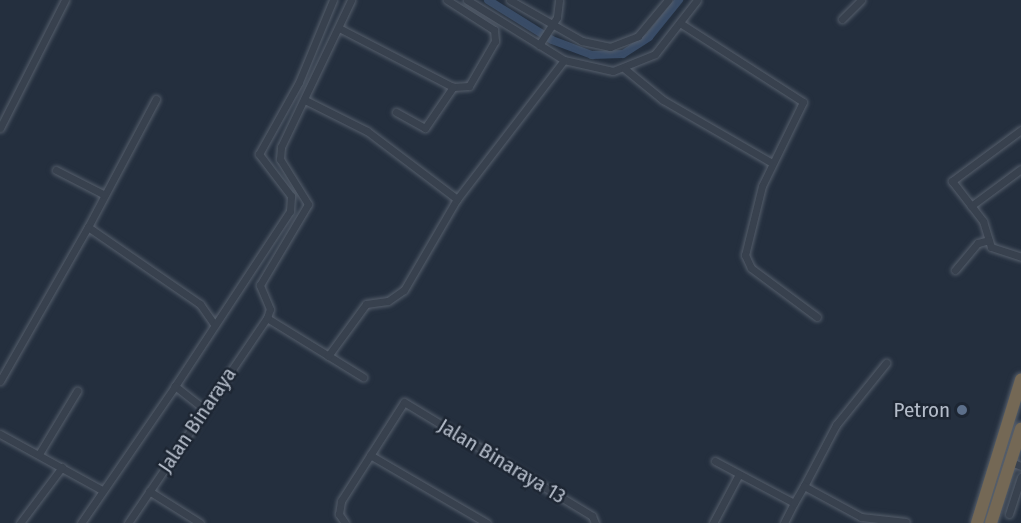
<!DOCTYPE html>
<html>
<head>
<meta charset="utf-8">
<style>
  body { margin:0 }
  #map { position:relative; width:1021px; height:523px; overflow:hidden; background:#242f3e; font-family:"Fira Sans Condensed",sans-serif }
  div>[style] { position:absolute }
  [style*='--x'] { left:calc(var(--x)*1px); top:calc(var(--y)*1px); width:calc(var(--w)*1px); rotate:calc(var(--a)*1deg) }
  .canal>* { height:8px; margin:-4px; padding:0 4px; transform-origin:4px; border-radius:4px; background:#394c67 }
  .roads { filter:drop-shadow(0 0 2px #565f6c) drop-shadow(0 0 2px #565f6c) }
  .street>* { height:7px; margin:-3.5px; padding:0 3.5px; transform-origin:3.5px; border-radius:3.5px; background:#38414e }
  .highway>* { height:12px; margin:-6px; padding:0 6px; transform-origin:6px; border-radius:6px; background:#746855 }
  .dots>* { width:16px; height:16px; translate:-50% -50%; box-sizing:border-box; border:3px solid #1d2633; border-radius:50% }
  span { translate:-50% -50%; white-space:nowrap; text-align:center; line-height:1.15; -webkit-text-stroke:5px #1d2633; paint-order:stroke }
  .poi-label { font-size:21px; color:#b4bcc9 }
  .right { translate:-100% -50%; text-align:right }
  .street-label { font-size:21px; color:#b4bcc9 }
</style>
</head>
<body>
<div id="map">
  <div class="canal">
    <i style="--x:488;--y:0;--w:75;--a:32"></i>
    <i style="--x:552;--y:40;--w:43;--a:20.6"></i>
    <i style="--x:592;--y:55;--w:31;--a:-2"></i>
    <i style="--x:623;--y:54;--w:31;--a:-33"></i>
    <i style="--x:649;--y:37;--w:48;--a:-51"></i>
  </div>
  <div class="roads">
    <div class="street">
      <i style="--x:467;--y:0;--w:114;--a:31.7"></i>
      <i style="--x:564;--y:60;--w:50;--a:12.7"></i>
      <i style="--x:613;--y:71;--w:45;--a:-22"></i>
      <i style="--x:655;--y:54;--w:68;--a:-52.1"></i>
      <i style="--x:510;--y:0;--w:83;--a:29.7"></i>
      <i style="--x:582;--y:41;--w:29;--a:12"></i>
      <i style="--x:610;--y:47;--w:30;--a:-21"></i>
      <i style="--x:638;--y:36;--w:47;--a:-50.2"></i>
      <i style="--x:842;--y:19;--w:27;--a:-45"></i>
      <i style="--x:680;--y:23;--w:146;--a:32.7"></i>
      <i style="--x:803;--y:102;--w:93;--a:116"></i>
      <i style="--x:762;--y:186;--w:71;--a:103.8"></i>
      <i style="--x:745;--y:255;--w:14;--a:65"></i>
      <i style="--x:751;--y:268;--w:82;--a:36.6"></i>
      <i style="--x:339;--y:28;--w:128;--a:27.4"></i>
      <i style="--x:453;--y:87;--w:16;--a:-4"></i>
      <i style="--x:469;--y:86;--w:52;--a:-60"></i>
      <i style="--x:495;--y:41;--w:11;--a:-95"></i>
      <i style="--x:494;--y:30;--w:56;--a:-147.4"></i>
      <i style="--x:539;--y:45;--w:33;--a:-57"></i>
      <i style="--x:557;--y:17;--w:17;--a:-83"></i>
      <i style="--x:625;--y:69;--w:49;--a:39.2"></i>
      <i style="--x:663;--y:100;--w:126;--a:30"></i>
      <i style="--x:156;--y:99;--w:145;--a:118"></i>
      <i style="--x:88;--y:227;--w:136;--a:34.5"></i>
      <i style="--x:200;--y:304;--w:24;--a:55"></i>
      <i style="--x:307;--y:101;--w:67;--a:26.6"></i>
      <i style="--x:367;--y:131;--w:113;--a:37.1"></i>
      <i style="--x:396;--y:112;--w:33;--a:29"></i>
      <i style="--x:425;--y:128;--w:50;--a:-55.7"></i>
      <i style="--x:0;--y:128;--w:144;--a:-63.1"></i>
      <i style="--x:1021;--y:130;--w:86;--a:143.5"></i>
      <i style="--x:952;--y:181;--w:51;--a:52.2"></i>
      <i style="--x:983;--y:221;--w:27;--a:73"></i>
      <i style="--x:991;--y:247;--w:32;--a:18"></i>
      <i style="--x:56;--y:170;--w:53;--a:27.1"></i>
      <i style="--x:971;--y:206;--w:62;--a:-36.5"></i>
      <i style="--x:955;--y:270;--w:35;--a:-50"></i>
      <i style="--x:978;--y:243;--w:11;--a:-15"></i>
      <i style="--x:267;--y:318;--w:113;--a:31.6"></i>
      <i style="--x:328;--y:356;--w:64;--a:-53.8"></i>
      <i style="--x:366;--y:304;--w:22;--a:-8"></i>
      <i style="--x:388;--y:301;--w:19;--a:-35"></i>
      <i style="--x:404;--y:290;--w:105;--a:-59.8"></i>
      <i style="--x:457;--y:199;--w:175;--a:-52.4"></i>
      <i style="--x:0;--y:381;--w:177;--a:-60.3"></i>
      <i style="--x:203;--y:408;--w:36;--a:-142"></i>
      <i style="--x:175;--y:386;--w:209;--a:-56.7"></i>
      <i style="--x:290;--y:211;--w:15;--a:-86"></i>
      <i style="--x:291;--y:196;--w:53;--a:-127.3"></i>
      <i style="--x:259;--y:154;--w:82;--a:-60.9"></i>
      <i style="--x:299;--y:82;--w:89;--a:-67.5"></i>
      <i style="--x:0;--y:434;--w:116;--a:28.8"></i>
      <i style="--x:39;--y:454;--w:74;--a:-58.9"></i>
      <i style="--x:370;--y:455;--w:135;--a:30.2"></i>
      <i style="--x:715;--y:461;--w:89;--a:28"></i>
      <i style="--x:794;--y:503;--w:22;--a:117"></i>
      <i style="--x:1011;--y:462;--w:11;--a:22"></i>
      <i style="--x:804;--y:486;--w:69;--a:-62.3"></i>
      <i style="--x:836;--y:425;--w:80;--a:-51.1"></i>
      <i style="--x:149;--y:491;--w:60;--a:32.1"></i>
      <i style="--x:794;--y:503;--w:20;--a:-60"></i>
      <i style="--x:804;--y:486;--w:65;--a:28.5"></i>
      <i style="--x:861;--y:517;--w:45;--a:6.3"></i>
      <i style="--x:1009;--y:514;--w:39;--a:-72"></i>
      <i style="--x:20;--y:523;--w:70;--a:-53.1"></i>
      <i style="--x:81;--y:523;--w:166;--a:-55.5"></i>
      <i style="--x:128;--y:523;--w:248;--a:-55.9"></i>
      <i style="--x:267;--y:318;--w:9;--a:-72"></i>
      <i style="--x:270;--y:309;--w:26;--a:-113"></i>
      <i style="--x:260;--y:285;--w:94;--a:-59.3"></i>
      <i style="--x:308;--y:204;--w:53;--a:-121.9"></i>
      <i style="--x:280;--y:159;--w:12;--a:-85"></i>
      <i style="--x:281;--y:147;--w:163;--a:-64.5"></i>
      <i style="--x:345;--y:523;--w:11;--a:-124"></i>
      <i style="--x:339;--y:514;--w:13;--a:-81"></i>
      <i style="--x:341;--y:501;--w:117;--a:-57.5"></i>
      <i style="--x:404;--y:402;--w:220;--a:31.2"></i>
      <i style="--x:592;--y:516;--w:8;--a:67"></i>
      <i style="--x:713;--y:523;--w:55;--a:-62"></i>
    </div>
    <div class="highway">
      <i style="--x:977;--y:523;--w:150;--a:-72.9"></i>
      <i style="--x:991;--y:523;--w:99;--a:-72.3"></i>
    </div>
  </div>
  <div class="dots">
    <i style="left:962px;top:410px;background:#5c6f8a"></i>
  </div>
  <div class="poi-label">
    <span class="right" style="left:950px;top:410px">Petron</span>
  </div>
  <div class="street-label">
    <span style="left:197px;top:420px;rotate:-56deg">Jalan Binaraya</span>
    <span style="left:502px;top:461px;rotate:31deg">Jalan Binaraya 13</span>
  </div>
</div>
</body>
</html>
